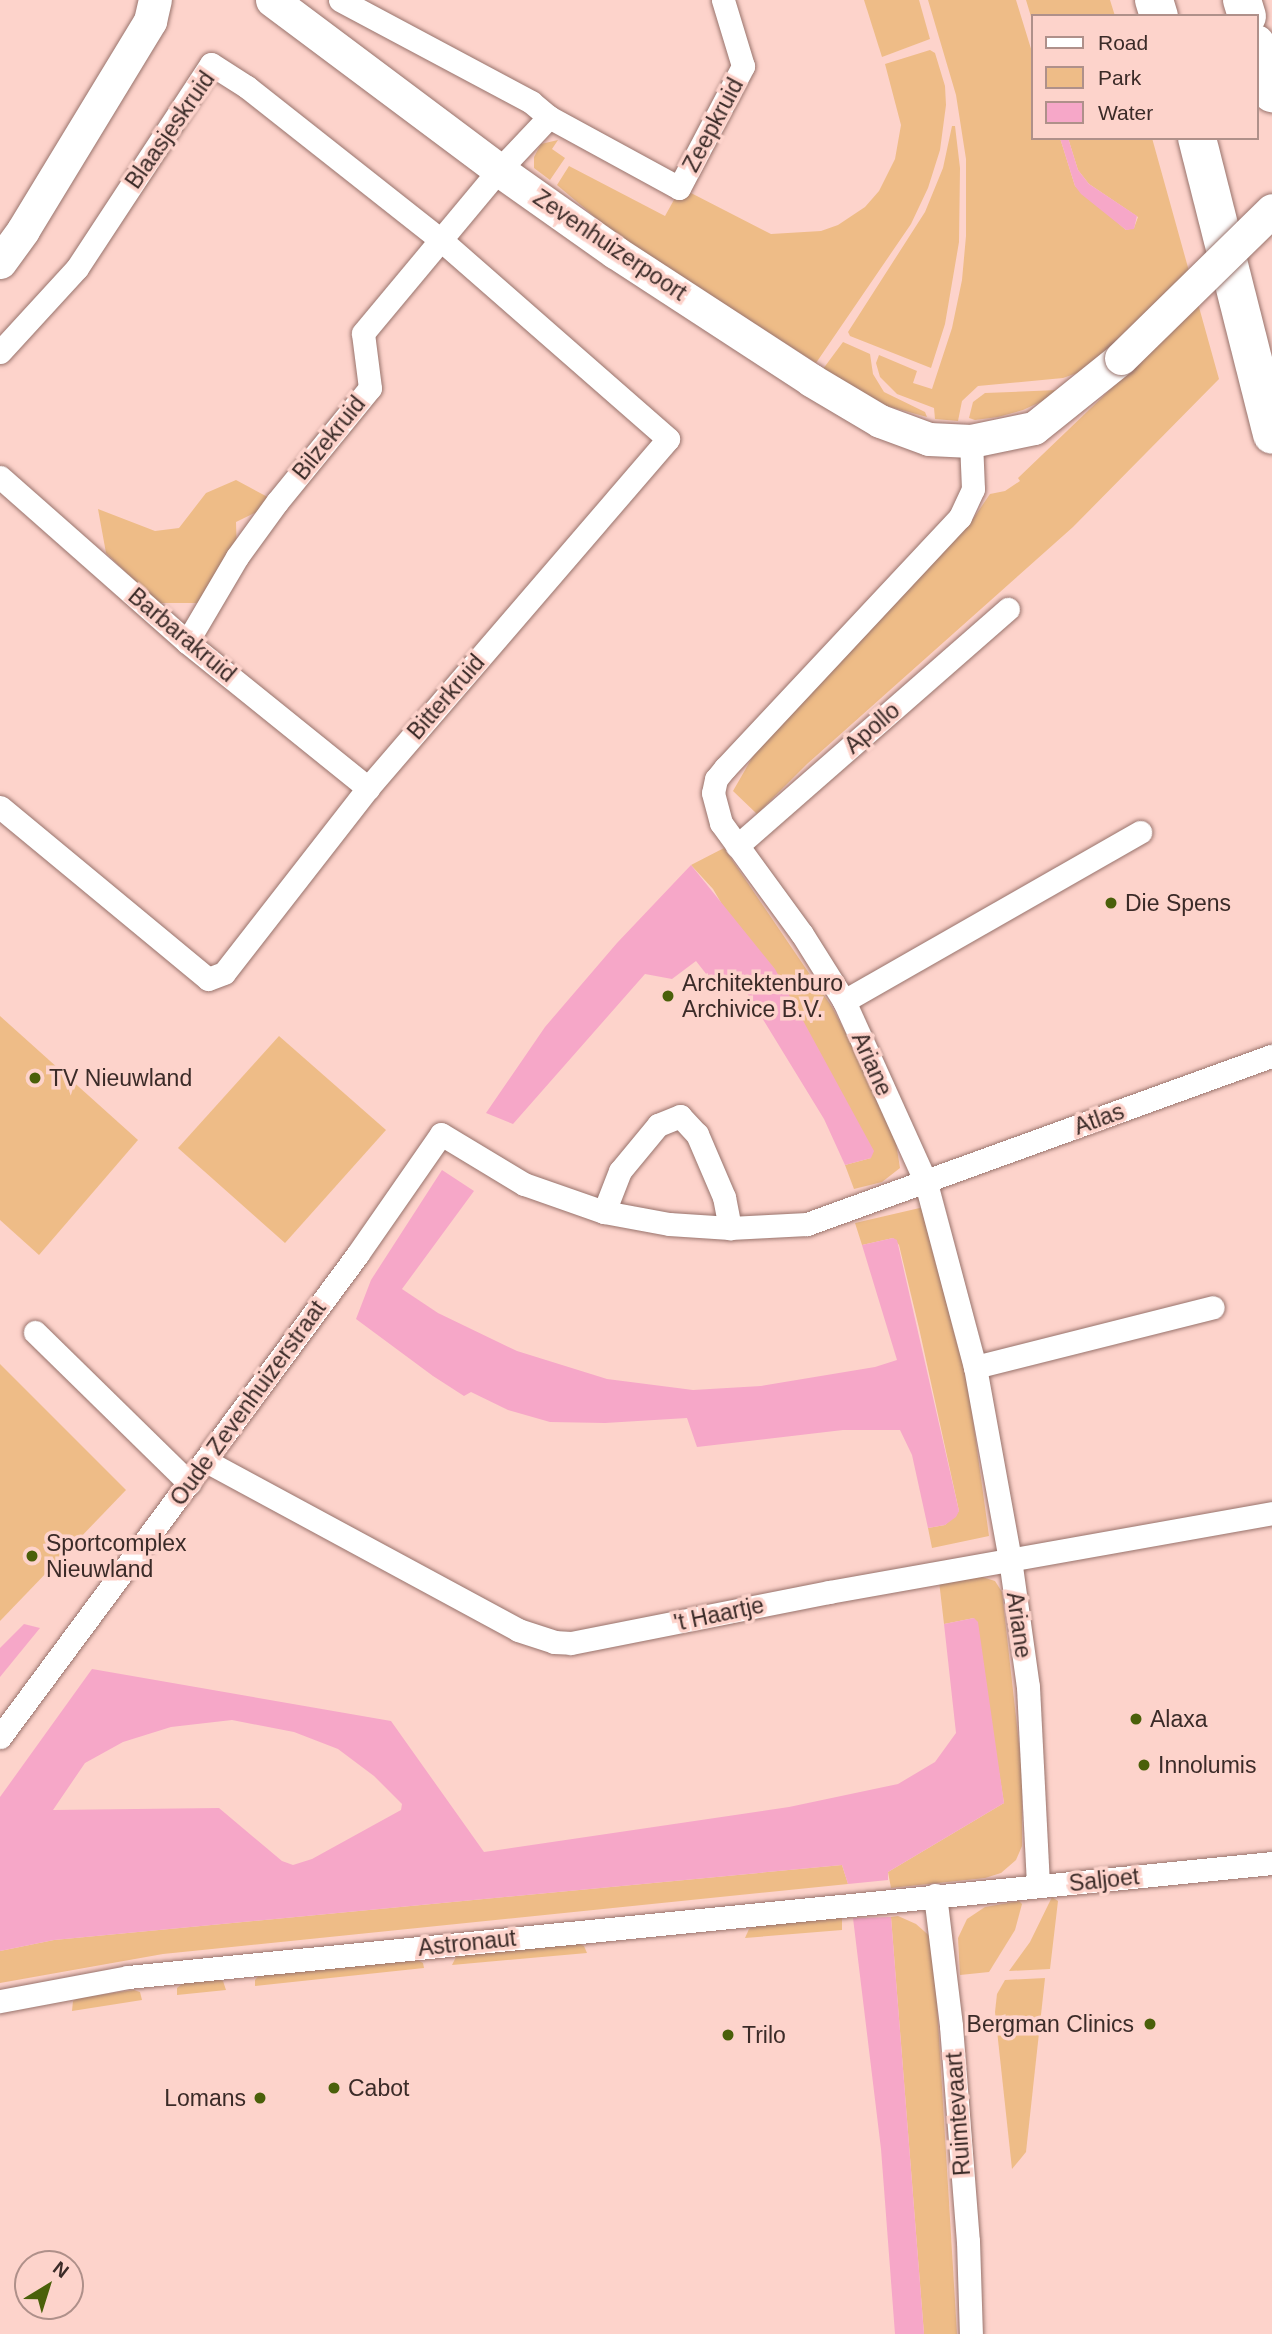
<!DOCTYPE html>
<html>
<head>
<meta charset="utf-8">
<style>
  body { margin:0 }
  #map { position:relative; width:1272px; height:2334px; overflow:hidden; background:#fdd3cb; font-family:Helvetica,sans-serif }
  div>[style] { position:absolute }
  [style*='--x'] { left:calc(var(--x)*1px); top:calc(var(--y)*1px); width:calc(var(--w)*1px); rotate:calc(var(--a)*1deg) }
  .green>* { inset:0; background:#eebc87 }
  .water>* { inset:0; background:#f6a7c8 }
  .roads { filter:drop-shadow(0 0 2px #98736c) drop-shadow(0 0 2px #98736c) }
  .street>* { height:23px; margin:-11.5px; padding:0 11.5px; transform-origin:11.5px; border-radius:11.5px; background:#fff }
  .secondary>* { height:33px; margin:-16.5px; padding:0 16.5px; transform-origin:16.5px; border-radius:16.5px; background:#fff }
  .highway>* { height:38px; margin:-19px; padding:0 19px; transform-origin:19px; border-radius:19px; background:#fff }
  .bridges { filter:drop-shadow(0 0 2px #98736c) drop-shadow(0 0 2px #98736c) }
  .secondary-bridge>* { height:33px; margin:-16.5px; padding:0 16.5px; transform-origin:16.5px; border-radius:16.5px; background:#fff }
  .dots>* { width:19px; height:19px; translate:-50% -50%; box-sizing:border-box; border:4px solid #fdd3cb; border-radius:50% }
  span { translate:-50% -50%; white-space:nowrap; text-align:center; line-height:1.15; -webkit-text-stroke:7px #fdd3cb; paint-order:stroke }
  .street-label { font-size:23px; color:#3b2b28 }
  .poi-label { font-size:23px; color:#3b2b28 }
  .left { translate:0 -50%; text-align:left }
  .right { translate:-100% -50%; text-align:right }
  .legend { position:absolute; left:1031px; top:14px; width:228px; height:126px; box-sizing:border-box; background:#fdd3cb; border:2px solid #af908a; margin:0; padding:9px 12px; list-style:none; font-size:21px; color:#3b2b28 }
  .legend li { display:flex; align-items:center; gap:14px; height:35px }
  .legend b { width:35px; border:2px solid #af908a }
  .north { position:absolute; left:14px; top:2250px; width:70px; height:70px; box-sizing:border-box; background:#fdd3cb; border:2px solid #af908a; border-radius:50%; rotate:38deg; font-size:19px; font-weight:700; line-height:28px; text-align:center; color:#3b2b28 }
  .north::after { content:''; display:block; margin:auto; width:24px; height:32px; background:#4a600a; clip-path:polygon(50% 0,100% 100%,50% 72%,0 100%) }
</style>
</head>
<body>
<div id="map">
  <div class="green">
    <i style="clip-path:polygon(864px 0,919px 0,930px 39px,882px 57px)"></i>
    <i style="clip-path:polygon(928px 0,1016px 0,1032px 52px,1032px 138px,1060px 138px,1075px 186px,1126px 230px,1134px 228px,1138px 217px,1089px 184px,1078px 170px,1068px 138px,1152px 138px,1219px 379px,1073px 527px,807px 764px,757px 814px,733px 791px,764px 737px,811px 692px,883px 617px,973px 519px,990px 494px,1005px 491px,1020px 481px,1018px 478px,1140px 361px,1086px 370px,1063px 378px,978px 386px,962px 401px,958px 421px,935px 419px,934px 408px,897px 394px,880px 377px,876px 363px,879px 355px,917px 371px,913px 383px,932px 389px,952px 328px,962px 280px,966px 236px,966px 159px,956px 95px)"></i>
    <i style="clip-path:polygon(1026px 0,1110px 0,1115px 16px,1032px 16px,1032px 20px)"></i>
    <i style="clip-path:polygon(930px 50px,935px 53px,945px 86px,946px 105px,940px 150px,928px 188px,911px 224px,816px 363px,614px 233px,557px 185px,569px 166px,665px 216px,675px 198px,681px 199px,691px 193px,771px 234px,821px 231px,838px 225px,865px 207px,879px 191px,895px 159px,901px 125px,885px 64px)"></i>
    <i style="clip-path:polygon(952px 126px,955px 126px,960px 168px,959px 242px,945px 324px,931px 368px,850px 336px,848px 332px,925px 212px,943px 168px)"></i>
    <i style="clip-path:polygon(558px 140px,552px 149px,565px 158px,550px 180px,534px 168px,534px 157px,541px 144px)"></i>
    <i style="clip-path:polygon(843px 342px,870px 354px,873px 374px,884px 392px,925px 412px,927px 417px,887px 406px,823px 369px)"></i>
    <i style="clip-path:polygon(1058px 390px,1060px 393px,1023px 410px,998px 417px,975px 420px,969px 418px,973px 402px,985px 393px)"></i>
    <i style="clip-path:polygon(236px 480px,277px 502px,236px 522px,237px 557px,211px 603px,158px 603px,106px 553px,98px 509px,155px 531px,179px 528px,206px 493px)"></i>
    <i style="clip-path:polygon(724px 848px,832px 1007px,855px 1051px,896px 1143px,900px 1168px,882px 1182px,854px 1189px,845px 1165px,871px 1158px,713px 889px,691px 865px)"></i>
    <i style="clip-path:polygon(0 1016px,138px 1140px,39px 1255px,0 1220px)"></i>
    <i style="clip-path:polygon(279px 1036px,386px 1130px,285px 1243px,178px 1148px)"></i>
    <i style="clip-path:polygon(924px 1207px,964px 1355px,989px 1536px,932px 1548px,928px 1528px,945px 1525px,959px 1511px,919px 1328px,899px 1245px,893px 1238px,862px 1245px,855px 1223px)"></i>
    <i style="clip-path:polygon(0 1364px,126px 1490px,0 1621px)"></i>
    <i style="clip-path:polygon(976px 1575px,995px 1581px,1002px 1592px,1022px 1771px,1022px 1846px,1016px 1860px,1001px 1873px,985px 1878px,891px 1888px,888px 1872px,1004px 1803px,974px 1618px,944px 1624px,939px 1581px)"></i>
    <i style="clip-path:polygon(842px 1865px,848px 1884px,163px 1954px,0 1983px,0 1951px,54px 1940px)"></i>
    <i style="clip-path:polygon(1052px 1897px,1058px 1901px,1050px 1969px,1009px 1971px,1030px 1942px)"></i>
    <i style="clip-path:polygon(1019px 1901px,1022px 1904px,1015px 1930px,989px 1972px,960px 1975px,958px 1938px,967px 1919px,985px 1907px)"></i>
    <i style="clip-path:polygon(898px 1916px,916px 1924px,933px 1939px,957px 2334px,924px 2334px,891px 1917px)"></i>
    <i style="clip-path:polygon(842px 1918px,842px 1930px,745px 1938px,749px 1929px,754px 1926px)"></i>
    <i style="clip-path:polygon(576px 1942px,584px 1946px,587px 1953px,452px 1965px,457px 1955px)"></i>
    <i style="clip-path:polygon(414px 1958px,423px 1963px,424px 1968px,255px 1986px,255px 1980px,260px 1974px)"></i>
    <i style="clip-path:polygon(1045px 1978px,1026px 2152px,1012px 2169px,995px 2012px,997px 1994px,1005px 1980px)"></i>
    <i style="clip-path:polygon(218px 1979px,223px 1981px,226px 1990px,177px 1995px,177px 1988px,183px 1983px)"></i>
    <i style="clip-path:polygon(134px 1990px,140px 1992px,142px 2000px,72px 2011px,73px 2001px,78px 1998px)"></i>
  </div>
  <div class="water">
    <i style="clip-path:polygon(1060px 138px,1068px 138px,1078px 170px,1089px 184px,1137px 216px,1134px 229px,1126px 230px,1081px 194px,1075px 186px)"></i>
    <i style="clip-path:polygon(691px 865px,775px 969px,874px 1151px,871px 1158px,845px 1165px,824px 1119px,742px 985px,714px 984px,696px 961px,672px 979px,645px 974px,513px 1124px,486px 1113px,545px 1027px,617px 943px)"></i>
    <i style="clip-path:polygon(442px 1170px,474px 1191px,402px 1289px,438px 1313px,517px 1351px,607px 1379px,693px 1390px,761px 1386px,875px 1367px,897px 1360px,862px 1245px,893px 1238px,897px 1240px,959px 1511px,956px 1517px,945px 1525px,928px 1528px,912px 1455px,900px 1430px,843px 1430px,697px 1447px,687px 1418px,605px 1423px,550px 1422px,508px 1410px,471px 1392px,464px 1396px,433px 1376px,356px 1319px,371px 1280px)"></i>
    <i style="clip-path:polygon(evenodd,974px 1618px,978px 1622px,1004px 1803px,888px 1872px,888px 1880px,848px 1884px,842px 1865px,54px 1940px,0 1951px,0 1797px,92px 1669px,391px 1721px,484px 1852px,789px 1807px,898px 1784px,935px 1762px,956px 1733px,944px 1624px,974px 1618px,232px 1720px,294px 1732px,338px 1749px,374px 1776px,402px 1804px,401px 1810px,312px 1859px,293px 1865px,282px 1861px,219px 1808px,53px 1810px,85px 1763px,123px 1742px,171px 1727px,232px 1720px)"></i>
    <i style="clip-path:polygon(24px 1624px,40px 1628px,0 1677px,0 1648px)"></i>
    <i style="clip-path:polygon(891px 1917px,924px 2334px,895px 2334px,881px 2149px,853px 1918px)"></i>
  </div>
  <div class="roads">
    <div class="street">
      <i style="--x:340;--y:0;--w:217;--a:28.1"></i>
      <i style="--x:531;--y:102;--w:23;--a:40"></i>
      <i style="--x:549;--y:117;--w:148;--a:28.6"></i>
      <i style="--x:679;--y:188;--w:138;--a:-62.3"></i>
      <i style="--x:743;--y:66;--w:69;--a:-106.9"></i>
      <i style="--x:0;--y:352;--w:114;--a:-47.5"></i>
      <i style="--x:77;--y:268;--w:244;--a:-56.7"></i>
      <i style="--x:211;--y:64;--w:43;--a:32.6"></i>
      <i style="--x:247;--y:87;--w:247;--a:38.3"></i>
      <i style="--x:441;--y:240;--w:302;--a:41.2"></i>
      <i style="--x:668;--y:439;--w:460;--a:130.7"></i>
      <i style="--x:368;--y:788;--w:234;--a:127.9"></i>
      <i style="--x:224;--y:973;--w:17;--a:159"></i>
      <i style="--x:208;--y:979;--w:270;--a:-140.4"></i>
      <i style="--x:971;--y:441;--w:48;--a:87.6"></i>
      <i style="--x:973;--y:489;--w:31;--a:115"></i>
      <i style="--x:960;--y:517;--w:344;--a:133.1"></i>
      <i style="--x:725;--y:768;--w:14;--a:129"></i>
      <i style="--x:716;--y:779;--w:14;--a:102"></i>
      <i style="--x:713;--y:793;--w:31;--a:75"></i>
      <i style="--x:721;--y:823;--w:137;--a:53.9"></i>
      <i style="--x:802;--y:934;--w:79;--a:57.9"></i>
      <i style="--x:844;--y:1001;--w:200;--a:65.7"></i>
      <i style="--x:926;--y:1183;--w:190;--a:75.1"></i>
      <i style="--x:975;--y:1367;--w:195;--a:79.7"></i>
      <i style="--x:1010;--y:1559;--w:129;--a:82"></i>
      <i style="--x:1028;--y:1687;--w:199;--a:87.1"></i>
      <i style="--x:0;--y:477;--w:249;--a:41.4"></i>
      <i style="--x:187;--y:642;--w:233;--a:38.9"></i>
      <i style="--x:187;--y:642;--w:99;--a:-59.5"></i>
      <i style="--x:237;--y:557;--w:68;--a:-54"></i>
      <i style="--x:277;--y:502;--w:147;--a:-50.8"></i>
      <i style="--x:370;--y:388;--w:55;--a:-97.3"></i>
      <i style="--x:363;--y:333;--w:212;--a:-50.2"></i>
      <i style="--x:499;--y:170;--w:73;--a:-46.7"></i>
      <i style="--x:737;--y:846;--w:360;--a:-41.2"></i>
      <i style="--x:844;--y:1001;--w:341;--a:-29.7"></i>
      <i style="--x:604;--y:1212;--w:44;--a:-68.7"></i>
      <i style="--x:620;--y:1171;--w:60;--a:-50.4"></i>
      <i style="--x:658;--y:1125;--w:24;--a:-22"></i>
      <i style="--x:680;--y:1116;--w:25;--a:47"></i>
      <i style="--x:697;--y:1134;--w:69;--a:66.8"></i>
      <i style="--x:724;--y:1197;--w:32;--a:79"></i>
      <i style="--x:35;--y:1332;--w:216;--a:44.4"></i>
      <i style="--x:975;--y:1367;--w:245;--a:-14.1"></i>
      <i style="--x:206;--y:1461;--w:355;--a:28.4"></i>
      <i style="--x:518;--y:1630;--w:38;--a:18"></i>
      <i style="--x:554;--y:1642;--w:17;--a:3"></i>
      <i style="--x:571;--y:1643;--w:263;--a:-11.2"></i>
      <i style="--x:829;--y:1592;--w:450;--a:-10.1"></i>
      <i style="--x:0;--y:1737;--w:600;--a:-53.47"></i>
      <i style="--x:357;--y:1255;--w:147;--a:-55.2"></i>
      <i style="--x:441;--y:1134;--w:97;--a:31.1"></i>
      <i style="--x:524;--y:1184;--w:85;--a:19.3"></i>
      <i style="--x:604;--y:1212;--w:66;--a:10.5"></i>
      <i style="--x:669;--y:1224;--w:61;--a:3.8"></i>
      <i style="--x:730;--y:1228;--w:77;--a:-3"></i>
      <i style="--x:807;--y:1224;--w:494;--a:-19.9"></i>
      <i style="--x:935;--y:1895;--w:132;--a:83"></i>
      <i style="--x:951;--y:2026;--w:216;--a:85.5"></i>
      <i style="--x:968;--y:2241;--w:93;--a:88.2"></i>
      <i style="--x:0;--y:2001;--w:130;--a:-10.6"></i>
      <i style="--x:128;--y:1977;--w:1150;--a:-5.69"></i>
    </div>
    <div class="secondary">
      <i style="--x:272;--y:0;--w:284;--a:36.8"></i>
      <i style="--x:499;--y:170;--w:142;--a:35.3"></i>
      <i style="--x:615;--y:252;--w:234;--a:33.1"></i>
      <i style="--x:811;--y:380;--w:80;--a:30.7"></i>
      <i style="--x:880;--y:421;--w:52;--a:20.2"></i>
      <i style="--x:929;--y:439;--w:42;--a:2.7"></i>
      <i style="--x:971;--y:441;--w:64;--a:-11.7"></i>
      <i style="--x:1034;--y:428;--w:112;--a:-38.8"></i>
      <i style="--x:0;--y:262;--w:39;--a:-54"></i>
      <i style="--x:23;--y:230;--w:245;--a:-58.7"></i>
      <i style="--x:150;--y:21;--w:22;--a:-77"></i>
    </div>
    <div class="highway">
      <i style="--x:1154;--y:0;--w:17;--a:73"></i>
      <i style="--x:1242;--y:0;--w:17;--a:73"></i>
      <i style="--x:1256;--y:44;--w:52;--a:71.9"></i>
      <i style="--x:1197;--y:138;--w:306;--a:75.8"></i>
    </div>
  </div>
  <div class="bridges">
    <div class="secondary-bridge">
      <i style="--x:1121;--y:358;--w:211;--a:-44.4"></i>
    </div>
  </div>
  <div class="dots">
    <i style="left:1111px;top:903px;background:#4a600a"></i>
    <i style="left:668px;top:996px;background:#4a600a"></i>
    <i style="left:35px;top:1078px;background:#4a600a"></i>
    <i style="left:32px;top:1556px;background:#4a600a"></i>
    <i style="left:1136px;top:1719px;background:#4a600a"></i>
    <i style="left:1144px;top:1765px;background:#4a600a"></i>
    <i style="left:1150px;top:2024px;background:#4a600a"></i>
    <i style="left:728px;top:2035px;background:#4a600a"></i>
    <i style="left:334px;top:2088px;background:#4a600a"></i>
    <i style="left:260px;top:2098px;background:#4a600a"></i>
  </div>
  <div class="street-label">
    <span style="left:713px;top:125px;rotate:-62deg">Zeepkruid</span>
    <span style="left:170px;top:130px;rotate:-55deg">Blaasjeskruid</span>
    <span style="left:610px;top:245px;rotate:34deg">Zevenhuizerpoort</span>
    <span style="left:329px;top:438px;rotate:-51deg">Bilzekruid</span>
    <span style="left:182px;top:635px;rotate:40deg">Barbarakruid</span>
    <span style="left:446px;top:697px;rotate:-49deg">Bitterkruid</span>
    <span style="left:872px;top:728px;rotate:-41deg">Apollo</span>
    <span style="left:872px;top:1064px;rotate:66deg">Ariane</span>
    <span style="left:1099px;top:1119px;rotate:-20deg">Atlas</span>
    <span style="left:248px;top:1403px;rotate:-54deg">Oude Zevenhuizerstraat</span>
    <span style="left:719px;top:1614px;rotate:-12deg">'t Haartje</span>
    <span style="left:1019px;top:1625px;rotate:82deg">Ariane</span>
    <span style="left:1104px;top:1880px;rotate:-6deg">Saljoet</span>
    <span style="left:467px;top:1943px;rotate:-6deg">Astronaut</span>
    <span style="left:958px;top:2114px;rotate:-94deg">Ruimtevaart</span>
  </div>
  <div class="poi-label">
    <span class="left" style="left:1125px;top:903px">Die Spens</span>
    <span class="left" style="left:682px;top:996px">Architektenburo<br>Archivice B.V.</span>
    <span class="left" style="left:49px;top:1078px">TV Nieuwland</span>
    <span class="left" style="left:46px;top:1556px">Sportcomplex<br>Nieuwland</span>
    <span class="left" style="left:1150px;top:1719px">Alaxa</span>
    <span class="left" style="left:1158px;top:1765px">Innolumis</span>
    <span class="right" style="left:1134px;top:2024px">Bergman Clinics</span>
    <span class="left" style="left:742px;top:2035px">Trilo</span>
    <span class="left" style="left:348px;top:2088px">Cabot</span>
    <span class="right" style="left:246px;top:2098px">Lomans</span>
  </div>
  <ul class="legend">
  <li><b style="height:9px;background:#fff"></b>Road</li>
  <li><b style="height:19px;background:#eebc87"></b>Park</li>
  <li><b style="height:19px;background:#f6a7c8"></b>Water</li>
  </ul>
  <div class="north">N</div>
</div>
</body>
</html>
